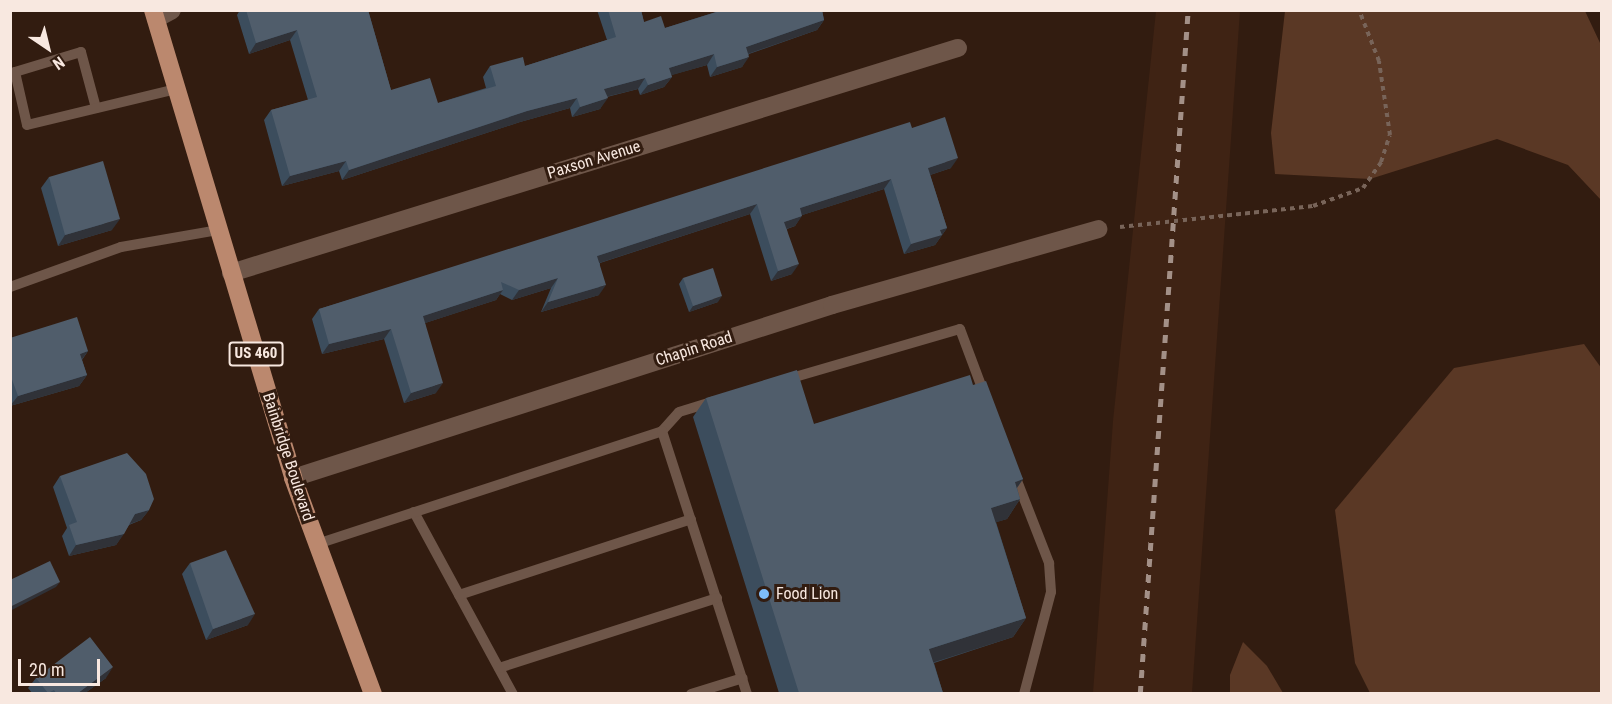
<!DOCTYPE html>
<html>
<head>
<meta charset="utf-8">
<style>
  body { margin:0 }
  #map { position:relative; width:1612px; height:704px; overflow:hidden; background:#321c10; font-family:"Roboto Condensed",sans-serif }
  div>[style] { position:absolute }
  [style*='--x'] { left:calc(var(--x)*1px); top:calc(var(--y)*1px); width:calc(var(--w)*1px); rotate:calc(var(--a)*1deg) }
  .built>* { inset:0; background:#3f2314 }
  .green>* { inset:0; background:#5a3825 }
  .path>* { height:4px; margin-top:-2px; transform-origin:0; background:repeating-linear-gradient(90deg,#786459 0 4.5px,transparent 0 9px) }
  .lane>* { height:10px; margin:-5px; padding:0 5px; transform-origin:5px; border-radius:5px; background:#6e5649 }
  .street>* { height:18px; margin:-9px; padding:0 9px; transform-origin:9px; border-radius:9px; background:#6e5649 }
  .primary>* { height:18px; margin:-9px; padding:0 9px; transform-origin:9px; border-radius:9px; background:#bb886e }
  .rail>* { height:4.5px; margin-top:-2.25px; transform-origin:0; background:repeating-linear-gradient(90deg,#a39087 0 8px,transparent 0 16px) }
  .wall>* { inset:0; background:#3c4d5d }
  .shaded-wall>* { inset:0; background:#303238 }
  .building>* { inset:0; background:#505d6b }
  .dots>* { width:16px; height:16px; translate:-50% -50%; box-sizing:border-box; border:3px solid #321c10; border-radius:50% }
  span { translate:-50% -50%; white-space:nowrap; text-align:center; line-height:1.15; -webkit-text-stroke:6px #321c10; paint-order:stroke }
  .shield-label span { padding:2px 4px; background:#321c10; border:2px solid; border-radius:4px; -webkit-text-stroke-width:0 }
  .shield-label { font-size:15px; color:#f8e8e0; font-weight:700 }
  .street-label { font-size:16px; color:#f8e8e0 }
  .poi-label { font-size:16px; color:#f8e8e0 }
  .left { translate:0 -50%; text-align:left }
  .frame { position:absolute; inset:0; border:12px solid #f8e8e0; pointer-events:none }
  .north { position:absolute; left:18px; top:18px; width:60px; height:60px; -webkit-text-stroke:4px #321c10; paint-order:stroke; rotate:145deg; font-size:16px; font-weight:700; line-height:24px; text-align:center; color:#f8e8e0 }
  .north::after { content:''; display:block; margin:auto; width:21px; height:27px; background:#f8e8e0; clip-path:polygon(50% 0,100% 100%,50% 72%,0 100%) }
  .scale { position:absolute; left:18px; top:659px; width:82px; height:27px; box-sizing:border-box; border:3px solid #f8e8e0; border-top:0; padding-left:8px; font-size:18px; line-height:21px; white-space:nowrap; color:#f8e8e0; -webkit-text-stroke:4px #321c10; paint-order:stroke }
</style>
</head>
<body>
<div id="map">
  <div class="built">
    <i style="clip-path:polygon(1156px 11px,1240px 11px,1192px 693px,1093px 693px,1113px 421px)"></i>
  </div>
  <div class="green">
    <i style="clip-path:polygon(1285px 11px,1585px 11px,1601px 45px,1601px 200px,1568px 165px,1497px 139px,1370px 179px,1275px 174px,1271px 133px)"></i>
    <i style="clip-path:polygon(1584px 344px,1602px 369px,1601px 693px,1370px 693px,1355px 663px,1335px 510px,1454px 368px)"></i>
    <i style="clip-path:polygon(1243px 642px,1267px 666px,1283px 693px,1230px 693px,1230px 675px)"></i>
  </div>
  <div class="path">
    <i style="--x:1120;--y:227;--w:194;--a:-6.2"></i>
    <i style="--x:1313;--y:206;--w:53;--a:-19.8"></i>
    <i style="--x:1363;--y:188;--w:32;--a:-55"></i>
    <i style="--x:1381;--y:162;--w:28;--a:-72"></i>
    <i style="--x:1390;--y:135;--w:75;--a:-98.5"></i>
    <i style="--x:1379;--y:61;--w:55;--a:-111.4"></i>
  </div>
  <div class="lane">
    <i style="--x:96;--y:108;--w:58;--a:-105"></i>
    <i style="--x:81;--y:52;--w:69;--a:163.1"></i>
    <i style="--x:15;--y:72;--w:54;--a:77.2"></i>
    <i style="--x:27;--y:125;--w:153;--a:-13.6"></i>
    <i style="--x:10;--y:287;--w:118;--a:-19.8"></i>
    <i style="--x:121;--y:247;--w:98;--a:-9.9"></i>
    <i style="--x:788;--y:379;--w:179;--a:-16.2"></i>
    <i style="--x:960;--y:329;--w:72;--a:69.5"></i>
    <i style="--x:662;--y:431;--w:25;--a:-48"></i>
    <i style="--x:679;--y:412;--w:38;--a:-17"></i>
    <i style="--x:1014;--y:473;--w:97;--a:68.7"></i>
    <i style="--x:1049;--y:563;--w:29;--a:86"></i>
    <i style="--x:1051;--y:592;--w:106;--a:104.8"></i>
    <i style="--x:414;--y:512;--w:207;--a:61.5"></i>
    <i style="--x:317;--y:544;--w:363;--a:-18.1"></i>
    <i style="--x:662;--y:431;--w:276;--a:72.1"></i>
    <i style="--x:459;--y:595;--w:244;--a:-18.1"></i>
    <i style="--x:499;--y:668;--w:229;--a:-17.8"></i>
    <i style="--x:691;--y:694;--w:54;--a:-17.1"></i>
  </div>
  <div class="street">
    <i style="--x:156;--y:19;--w:18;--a:-29"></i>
    <i style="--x:231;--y:273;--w:761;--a:-17.2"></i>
    <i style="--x:293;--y:478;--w:566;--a:-17.79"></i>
    <i style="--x:832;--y:305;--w:277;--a:-15.9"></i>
  </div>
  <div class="primary">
    <i style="--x:153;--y:10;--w:488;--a:73.3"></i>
    <i style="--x:293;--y:478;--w:230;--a:69.7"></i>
  </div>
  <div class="rail">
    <i style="--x:1140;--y:694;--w:686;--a:-85.99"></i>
  </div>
  <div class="wall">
    <i style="clip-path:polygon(240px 10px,368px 10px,391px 90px,438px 103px,486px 88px,483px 77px,490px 66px,525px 66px,607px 40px,597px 10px,641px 10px,644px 22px,665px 28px,719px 11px,719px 10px,822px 10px,824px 20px,817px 30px,749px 54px,742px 67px,710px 77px,707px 65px,671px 75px,672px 77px,664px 87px,640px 95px,638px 89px,607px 97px,600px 109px,572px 117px,570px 108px,520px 122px,342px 180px,339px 171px,282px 186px,264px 120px,271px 110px,308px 100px,290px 40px,249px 54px,237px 15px)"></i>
    <i style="clip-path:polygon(912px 128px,951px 168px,930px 175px,947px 228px,935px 245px,904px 254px,884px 189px,802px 215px,795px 226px,787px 229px,792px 274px,771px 281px,750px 214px,600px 263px,599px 295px,541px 312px,551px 288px,512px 300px,500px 294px,496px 300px,425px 323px,436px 393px,404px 403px,384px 339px,322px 354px,312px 319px,319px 309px)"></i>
    <i style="clip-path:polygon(49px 177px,112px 230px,58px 246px,41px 188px)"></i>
    <i style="clip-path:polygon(683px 278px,718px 302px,689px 312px,679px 284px)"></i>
    <i style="clip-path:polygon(10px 338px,88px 351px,82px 360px,87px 375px,79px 386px,10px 406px)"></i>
    <i style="clip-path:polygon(973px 385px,1023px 479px,1017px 488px,1020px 499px,1007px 519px,996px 522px,1026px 618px,1013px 637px,934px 663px,943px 693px,779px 693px,693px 417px,706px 398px,814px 424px)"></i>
    <i style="clip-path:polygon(60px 476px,149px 510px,141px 520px,129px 525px,116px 545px,69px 556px,62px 536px,67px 528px,53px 487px)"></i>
    <i style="clip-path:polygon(190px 563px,248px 625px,206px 640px,182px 574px)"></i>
    <i style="clip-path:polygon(36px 678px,106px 678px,85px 693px,32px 693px,28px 688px)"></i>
  </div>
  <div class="shaded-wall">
    <i style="clip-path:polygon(824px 20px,817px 30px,739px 57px,746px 47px)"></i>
    <i style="clip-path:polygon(297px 30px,290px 40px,249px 54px,256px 43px)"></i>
    <i style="clip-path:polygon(714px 54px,707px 65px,662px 78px,669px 68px)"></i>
    <i style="clip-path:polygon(749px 57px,742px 67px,710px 77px,717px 67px)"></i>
    <i style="clip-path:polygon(672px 77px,664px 87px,640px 95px,648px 85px)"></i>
    <i style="clip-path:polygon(645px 78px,638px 89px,597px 99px,604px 89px)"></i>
    <i style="clip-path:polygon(577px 98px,570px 108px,520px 122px,342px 180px,349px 170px,527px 111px)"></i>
    <i style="clip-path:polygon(608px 98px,600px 109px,572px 117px,580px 107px)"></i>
    <i style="clip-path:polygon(958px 158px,951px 168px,921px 178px,928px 168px)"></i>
    <i style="clip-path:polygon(346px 161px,339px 171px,282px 186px,290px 176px)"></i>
    <i style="clip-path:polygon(891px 179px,884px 189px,793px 218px,800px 208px)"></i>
    <i style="clip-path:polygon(757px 204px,750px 214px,590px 266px,597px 256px)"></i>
    <i style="clip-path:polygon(802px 216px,795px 226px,777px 232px,784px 222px)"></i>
    <i style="clip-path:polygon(120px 219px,112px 230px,58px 246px,65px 235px)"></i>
    <i style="clip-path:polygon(947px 228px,935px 245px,904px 254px,911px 244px,940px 230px)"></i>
    <i style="clip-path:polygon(799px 264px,792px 274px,771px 281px,778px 271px)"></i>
    <i style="clip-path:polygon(558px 278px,551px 288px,512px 300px,519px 290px)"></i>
    <i style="clip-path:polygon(606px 285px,599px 295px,541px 312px,548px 302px)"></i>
    <i style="clip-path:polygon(503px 290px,496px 300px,416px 326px,423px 316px)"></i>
    <i style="clip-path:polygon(722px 296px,718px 302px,689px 312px,693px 306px)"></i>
    <i style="clip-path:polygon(391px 329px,384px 339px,322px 354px,329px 344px)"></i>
    <i style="clip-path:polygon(88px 351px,80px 362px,80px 354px)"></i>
    <i style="clip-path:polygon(87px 375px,79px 386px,10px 406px,18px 396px)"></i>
    <i style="clip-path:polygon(443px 383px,436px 393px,404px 403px,411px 393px)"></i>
    <i style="clip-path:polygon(1023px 479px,1009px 499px,1015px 482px)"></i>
    <i style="clip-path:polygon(1020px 499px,1007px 519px,978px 528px,991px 508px)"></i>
    <i style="clip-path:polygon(149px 510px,141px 520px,127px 525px,135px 514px)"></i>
    <i style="clip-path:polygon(124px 534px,116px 545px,69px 556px,76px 545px)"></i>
    <i style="clip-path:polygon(60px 582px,56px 587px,10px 611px,10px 607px)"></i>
    <i style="clip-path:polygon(255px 614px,248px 625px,206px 640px,213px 629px)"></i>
    <i style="clip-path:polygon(1026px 618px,1013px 637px,916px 668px,929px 649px)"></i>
    <i style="clip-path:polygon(113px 667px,106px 678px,85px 693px,78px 693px)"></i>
  </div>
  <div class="building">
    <i style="clip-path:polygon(246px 10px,368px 10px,391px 90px,430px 78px,438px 103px,496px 86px,490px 66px,523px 57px,525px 66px,616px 37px,608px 10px,641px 10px,644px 22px,661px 16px,665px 28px,723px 10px,822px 10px,824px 20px,746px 47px,749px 57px,717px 67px,714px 54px,669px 68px,672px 77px,648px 85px,645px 78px,604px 89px,608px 98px,580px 107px,577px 98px,527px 111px,349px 170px,346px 161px,290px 176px,271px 110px,317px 97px,297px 30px,256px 43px)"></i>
    <i style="clip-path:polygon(945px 117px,958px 158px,928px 168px,947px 228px,940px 230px,942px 235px,911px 244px,891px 179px,800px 208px,802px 216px,784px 222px,799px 264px,778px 271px,757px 204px,597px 256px,606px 285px,548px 302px,558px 278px,519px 290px,501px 282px,503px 290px,423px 316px,443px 383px,411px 393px,391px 329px,329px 344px,319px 309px,910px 122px,912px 128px)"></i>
    <i style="clip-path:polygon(103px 161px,120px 219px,65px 235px,49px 177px)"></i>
    <i style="clip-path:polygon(713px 268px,722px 296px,693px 306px,683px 278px)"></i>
    <i style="clip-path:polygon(77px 317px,88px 351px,80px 354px,87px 375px,18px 396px,10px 374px,10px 338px)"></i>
    <i style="clip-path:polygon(797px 370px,814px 424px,970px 375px,973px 385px,986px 381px,1023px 479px,1015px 482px,1020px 499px,991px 508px,1026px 618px,929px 649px,943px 693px,799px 693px,706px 398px)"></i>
    <i style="clip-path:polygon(127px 453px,146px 474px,154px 499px,149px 510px,135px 514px,124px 534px,76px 545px,69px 525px,77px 522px,60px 476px)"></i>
    <i style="clip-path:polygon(226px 550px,255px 614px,213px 629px,190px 563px)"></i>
    <i style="clip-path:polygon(50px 561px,60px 582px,10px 607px,10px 580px)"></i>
    <i style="clip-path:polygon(90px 637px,113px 667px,78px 693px,56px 693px,54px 690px,48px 693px,36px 678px)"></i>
  </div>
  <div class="dots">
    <i style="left:764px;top:594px;background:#7ebdf9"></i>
  </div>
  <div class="shield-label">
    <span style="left:256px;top:354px">US 460</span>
  </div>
  <div class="street-label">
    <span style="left:594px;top:160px;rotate:-17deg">Paxson Avenue</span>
    <span style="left:694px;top:349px;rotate:-18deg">Chapin Road</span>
    <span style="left:288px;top:457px;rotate:72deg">Bainbridge Boulevard</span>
  </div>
  <div class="poi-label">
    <span class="left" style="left:776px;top:594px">Food Lion</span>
  </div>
  <div class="frame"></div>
  <div class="north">N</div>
  <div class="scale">20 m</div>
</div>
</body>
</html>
